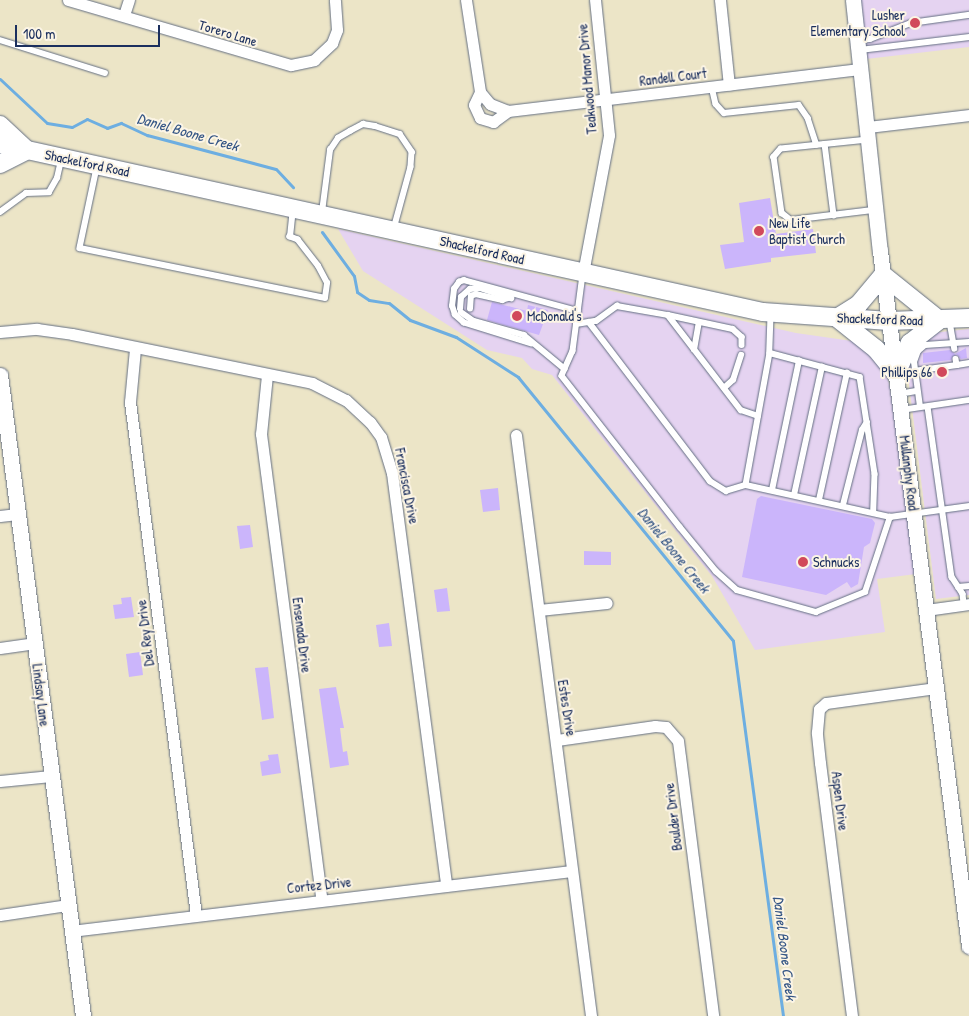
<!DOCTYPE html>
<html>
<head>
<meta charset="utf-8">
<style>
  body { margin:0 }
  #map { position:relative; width:969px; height:1016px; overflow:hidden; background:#ece5c7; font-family:"Patrick Hand",sans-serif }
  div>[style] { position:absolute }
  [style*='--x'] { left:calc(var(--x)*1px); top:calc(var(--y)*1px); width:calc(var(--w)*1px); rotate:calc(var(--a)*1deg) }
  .built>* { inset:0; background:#e5d3f1 }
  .stream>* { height:3px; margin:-1.5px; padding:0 1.5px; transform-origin:1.5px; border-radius:1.5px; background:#6daee1 }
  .building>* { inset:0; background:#cbb5fb }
  .roads { filter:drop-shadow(0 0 1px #646f83) drop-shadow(0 0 1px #646f83) }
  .lane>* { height:5.5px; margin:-2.75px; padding:0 2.75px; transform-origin:2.75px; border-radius:2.75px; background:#fff }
  .street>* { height:11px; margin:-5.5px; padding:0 5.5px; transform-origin:5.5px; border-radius:5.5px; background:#fff }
  .secondary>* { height:15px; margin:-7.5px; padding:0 7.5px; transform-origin:7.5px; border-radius:7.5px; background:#fff }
  .primary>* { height:18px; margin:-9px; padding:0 9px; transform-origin:9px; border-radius:9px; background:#fff }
  .dots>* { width:14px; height:14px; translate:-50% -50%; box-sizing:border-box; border:2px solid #fcf5e5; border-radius:50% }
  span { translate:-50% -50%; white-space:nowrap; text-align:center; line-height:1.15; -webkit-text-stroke:4px #fcf5e5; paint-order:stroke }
  .poi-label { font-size:14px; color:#1b2f5e }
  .right { translate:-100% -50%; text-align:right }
  .left { translate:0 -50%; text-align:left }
  .street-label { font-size:14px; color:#1b2f5e }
  .water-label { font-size:15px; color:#345585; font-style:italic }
  .scale { position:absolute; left:15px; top:25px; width:145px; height:22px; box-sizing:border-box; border:2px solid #1b2f5e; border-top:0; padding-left:6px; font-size:15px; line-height:18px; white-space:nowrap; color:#1b2f5e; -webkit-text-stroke:4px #fcf5e5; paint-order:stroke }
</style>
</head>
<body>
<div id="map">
  <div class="built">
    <i style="clip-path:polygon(859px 0,969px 0,969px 47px,866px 59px)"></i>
    <i style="clip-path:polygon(338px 229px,796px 333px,866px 343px,887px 375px,890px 388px,916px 574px,877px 579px,885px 632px,755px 650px,712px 576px,552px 375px,532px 369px,522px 358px,487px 350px,363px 271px)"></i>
    <i style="clip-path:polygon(969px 329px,969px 595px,936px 599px,903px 336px)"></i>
  </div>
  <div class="stream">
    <i style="--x:0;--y:79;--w:64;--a:43.1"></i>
    <i style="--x:47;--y:123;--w:25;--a:9"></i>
    <i style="--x:72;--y:127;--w:17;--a:-28"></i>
    <i style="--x:87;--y:119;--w:22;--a:24"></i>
    <i style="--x:107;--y:128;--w:15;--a:-20"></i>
    <i style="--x:121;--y:123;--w:29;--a:25"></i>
    <i style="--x:147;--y:135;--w:133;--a:14.8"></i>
    <i style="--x:276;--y:169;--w:25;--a:47"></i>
    <i style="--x:322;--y:232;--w:54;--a:54"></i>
    <i style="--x:354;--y:276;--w:16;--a:79"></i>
    <i style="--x:357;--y:292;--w:14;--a:34"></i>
    <i style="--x:369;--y:300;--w:20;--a:9"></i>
    <i style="--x:389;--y:303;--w:27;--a:39"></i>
    <i style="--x:410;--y:320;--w:49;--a:20.3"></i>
    <i style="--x:456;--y:337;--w:74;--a:32.8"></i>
    <i style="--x:518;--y:377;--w:340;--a:50.8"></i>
    <i style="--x:733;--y:641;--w:378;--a:82.4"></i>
  </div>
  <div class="building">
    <i style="clip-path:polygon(770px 198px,776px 234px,813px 229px,816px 253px,771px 258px,771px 262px,725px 269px,720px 245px,744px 242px,739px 203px)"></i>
    <i style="clip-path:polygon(492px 302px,527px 311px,528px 305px,548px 310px,539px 335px,487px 320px)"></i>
    <i style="clip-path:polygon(966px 348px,967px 358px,961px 359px,956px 354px,951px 360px,923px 363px,923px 353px,950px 350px,955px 354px)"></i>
    <i style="clip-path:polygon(498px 488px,500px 510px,483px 512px,480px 490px)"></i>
    <i style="clip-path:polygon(761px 496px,872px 519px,875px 523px,870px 543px,864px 547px,858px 584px,851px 588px,847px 582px,826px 595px,742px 577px,757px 499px)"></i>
    <i style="clip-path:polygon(250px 525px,253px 547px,240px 549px,237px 526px)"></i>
    <i style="clip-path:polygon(584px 551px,611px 552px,611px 565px,584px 565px)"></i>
    <i style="clip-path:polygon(447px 588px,450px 611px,437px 612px,434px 590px)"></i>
    <i style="clip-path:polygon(131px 597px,134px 617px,115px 619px,113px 605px,122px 604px,121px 598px)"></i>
    <i style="clip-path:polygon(389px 623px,392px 646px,379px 647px,376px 625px)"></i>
    <i style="clip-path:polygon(140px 652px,143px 675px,129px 677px,126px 654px)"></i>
    <i style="clip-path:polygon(268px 667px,274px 718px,262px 720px,255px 668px)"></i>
    <i style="clip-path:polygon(336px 687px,344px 728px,340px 728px,343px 752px,347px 751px,349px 765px,330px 768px,319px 689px)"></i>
    <i style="clip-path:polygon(278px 754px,281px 773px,262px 776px,260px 762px,269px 760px,268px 755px)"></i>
  </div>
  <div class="roads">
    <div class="lane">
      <i style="--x:0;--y:40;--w:110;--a:17.4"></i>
      <i style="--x:857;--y:41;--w:13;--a:-9"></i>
      <i style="--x:870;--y:39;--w:44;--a:-21.3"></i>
      <i style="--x:911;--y:23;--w:59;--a:-7.9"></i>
      <i style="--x:860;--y:50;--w:110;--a:-6.8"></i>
      <i style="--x:712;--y:87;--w:17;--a:77"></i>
      <i style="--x:716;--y:104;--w:12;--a:48"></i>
      <i style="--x:724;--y:113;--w:75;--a:-6.1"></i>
      <i style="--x:799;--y:105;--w:16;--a:55"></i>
      <i style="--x:808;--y:118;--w:28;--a:72"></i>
      <i style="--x:868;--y:140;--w:87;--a:174.1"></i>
      <i style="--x:781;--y:149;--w:11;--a:131"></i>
      <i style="--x:774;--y:157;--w:57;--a:81.9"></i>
      <i style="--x:782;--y:213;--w:11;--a:38"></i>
      <i style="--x:791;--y:220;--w:84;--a:-6.9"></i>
      <i style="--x:825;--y:144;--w:72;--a:82.8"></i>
      <i style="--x:97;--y:168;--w:82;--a:102"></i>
      <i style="--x:80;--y:248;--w:250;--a:11.5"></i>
      <i style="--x:325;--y:298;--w:15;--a:-82"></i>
      <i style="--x:327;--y:283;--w:19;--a:-118"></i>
      <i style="--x:318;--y:266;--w:33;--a:-128"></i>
      <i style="--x:298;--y:240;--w:9;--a:-159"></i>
      <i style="--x:290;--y:237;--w:27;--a:-84"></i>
      <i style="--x:0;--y:212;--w:32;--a:-36"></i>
      <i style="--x:26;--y:193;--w:23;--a:-2"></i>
      <i style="--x:49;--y:192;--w:16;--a:-60"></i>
      <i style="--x:57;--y:178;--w:18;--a:-77"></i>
      <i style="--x:322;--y:212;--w:63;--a:-82.6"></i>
      <i style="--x:330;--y:150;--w:14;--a:-56"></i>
      <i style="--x:338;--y:138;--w:14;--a:-30"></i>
      <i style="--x:350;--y:131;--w:15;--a:-28"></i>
      <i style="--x:363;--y:124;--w:12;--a:9"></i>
      <i style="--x:375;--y:126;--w:26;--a:18"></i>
      <i style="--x:400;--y:134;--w:22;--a:56"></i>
      <i style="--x:412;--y:152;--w:15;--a:94"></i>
      <i style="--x:411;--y:167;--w:64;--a:105.3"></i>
      <i style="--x:583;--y:275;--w:77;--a:97.5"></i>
      <i style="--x:573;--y:351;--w:27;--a:114"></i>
      <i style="--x:562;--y:376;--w:192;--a:52"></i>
      <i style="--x:680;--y:527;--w:57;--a:50.7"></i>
      <i style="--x:716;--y:571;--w:28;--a:42"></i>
      <i style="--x:737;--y:590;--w:82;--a:15.6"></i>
      <i style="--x:816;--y:612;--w:53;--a:-22.2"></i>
      <i style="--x:865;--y:592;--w:79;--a:-71.6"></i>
      <i style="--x:460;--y:309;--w:12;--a:-85"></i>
      <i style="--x:461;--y:297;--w:12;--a:-42"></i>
      <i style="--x:470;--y:289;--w:10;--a:-6"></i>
      <i style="--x:480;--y:288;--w:33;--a:18"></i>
      <i style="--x:470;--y:309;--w:13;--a:-86"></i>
      <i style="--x:471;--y:296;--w:5;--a:-22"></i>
      <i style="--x:476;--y:294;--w:27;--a:13"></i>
      <i style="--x:502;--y:300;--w:9;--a:-18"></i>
      <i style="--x:461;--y:312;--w:16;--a:35"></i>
      <i style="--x:474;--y:321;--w:52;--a:15.6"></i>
      <i style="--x:524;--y:335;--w:53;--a:39.7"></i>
      <i style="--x:668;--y:315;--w:66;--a:12.2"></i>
      <i style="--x:733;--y:329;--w:12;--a:42"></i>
      <i style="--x:742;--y:337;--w:8;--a:90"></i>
      <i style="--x:771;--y:316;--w:37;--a:92"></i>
      <i style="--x:770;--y:353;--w:93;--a:14.9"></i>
      <i style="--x:860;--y:377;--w:98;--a:81.2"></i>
      <i style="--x:875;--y:474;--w:37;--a:92"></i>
      <i style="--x:589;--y:322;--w:200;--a:52.7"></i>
      <i style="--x:710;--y:481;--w:19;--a:32"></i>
      <i style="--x:726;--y:491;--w:21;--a:-17"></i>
      <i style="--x:950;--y:322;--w:27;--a:80"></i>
      <i style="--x:576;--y:324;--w:20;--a:-9"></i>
      <i style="--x:596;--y:321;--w:26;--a:-36"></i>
      <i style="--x:617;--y:306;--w:52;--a:10"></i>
      <i style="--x:668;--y:315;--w:120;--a:52.5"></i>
      <i style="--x:741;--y:410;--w:18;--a:19"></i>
      <i style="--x:532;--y:344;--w:71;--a:-162.8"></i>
      <i style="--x:464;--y:323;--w:12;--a:-138"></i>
      <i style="--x:455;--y:315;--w:9;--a:-108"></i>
      <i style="--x:452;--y:306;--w:17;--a:-83"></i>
      <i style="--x:454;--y:289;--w:9;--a:-54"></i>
      <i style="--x:459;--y:282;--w:5;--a:-22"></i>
      <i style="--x:464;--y:280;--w:118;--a:15.2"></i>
      <i style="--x:694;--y:350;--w:28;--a:-80"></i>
      <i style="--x:770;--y:353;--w:134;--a:100.3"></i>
      <i style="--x:746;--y:485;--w:148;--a:12.5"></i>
      <i style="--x:890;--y:517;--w:80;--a:-7.9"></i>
      <i style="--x:956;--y:359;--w:6;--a:81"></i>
      <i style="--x:957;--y:365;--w:12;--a:-9"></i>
      <i style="--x:914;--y:371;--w:43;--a:-7.9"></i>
      <i style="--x:724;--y:388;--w:12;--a:-42"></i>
      <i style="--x:733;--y:380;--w:26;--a:-72"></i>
      <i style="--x:899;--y:394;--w:17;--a:-10"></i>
      <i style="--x:920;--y:407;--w:45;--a:-97.6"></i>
      <i style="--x:914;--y:362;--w:12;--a:-70"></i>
      <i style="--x:918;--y:351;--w:9;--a:-41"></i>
      <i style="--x:925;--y:345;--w:44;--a:-3.9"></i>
      <i style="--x:928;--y:407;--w:172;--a:82"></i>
      <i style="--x:952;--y:577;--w:20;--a:57"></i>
      <i style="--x:963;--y:594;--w:10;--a:84"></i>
      <i style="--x:901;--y:410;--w:69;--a:-8.4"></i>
      <i style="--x:772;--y:490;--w:132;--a:-78.2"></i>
      <i style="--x:794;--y:495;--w:131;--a:-77.7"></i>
      <i style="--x:819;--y:500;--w:130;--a:-77.6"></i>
      <i style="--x:843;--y:505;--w:77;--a:-75.8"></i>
      <i style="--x:862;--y:430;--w:9;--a:-58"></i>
      <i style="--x:958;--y:587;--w:11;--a:-5"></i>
    </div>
    <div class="street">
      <i style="--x:68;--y:0;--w:232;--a:16.3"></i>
      <i style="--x:291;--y:65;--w:24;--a:-12"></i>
      <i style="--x:314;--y:60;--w:25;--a:-43"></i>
      <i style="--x:332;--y:43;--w:14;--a:-69"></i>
      <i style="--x:337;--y:30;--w:30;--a:-94"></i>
      <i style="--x:466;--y:0;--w:93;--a:81.3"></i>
      <i style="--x:480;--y:92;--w:16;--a:50"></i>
      <i style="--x:490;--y:104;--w:19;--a:21"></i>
      <i style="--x:508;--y:111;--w:354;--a:-6.8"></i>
      <i style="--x:720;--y:0;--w:85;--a:84"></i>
      <i style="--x:124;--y:15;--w:16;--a:-72"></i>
      <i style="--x:480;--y:92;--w:14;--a:115"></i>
      <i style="--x:474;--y:105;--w:14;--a:65"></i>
      <i style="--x:480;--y:118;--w:14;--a:17"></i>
      <i style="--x:493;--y:122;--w:19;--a:-36"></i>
      <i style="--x:868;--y:127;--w:102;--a:-6.8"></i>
      <i style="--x:583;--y:273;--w:140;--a:-79.3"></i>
      <i style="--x:609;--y:135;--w:136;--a:-95.9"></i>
      <i style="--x:0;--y:332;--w:37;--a:-5"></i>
      <i style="--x:37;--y:329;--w:35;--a:8"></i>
      <i style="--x:72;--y:334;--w:245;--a:11.5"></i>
      <i style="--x:312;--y:383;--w:38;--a:27"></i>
      <i style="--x:346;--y:400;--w:33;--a:43"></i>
      <i style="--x:370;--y:422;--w:19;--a:54"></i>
      <i style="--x:381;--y:437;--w:38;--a:73"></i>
      <i style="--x:392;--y:473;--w:416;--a:82.5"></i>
      <i style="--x:135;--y:349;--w:53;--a:95.4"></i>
      <i style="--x:130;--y:402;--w:517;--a:82.67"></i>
      <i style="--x:267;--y:375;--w:59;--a:95.8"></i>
      <i style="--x:261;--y:434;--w:469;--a:82.6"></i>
      <i style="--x:516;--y:435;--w:586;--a:82.64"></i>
      <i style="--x:0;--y:516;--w:17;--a:-7"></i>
      <i style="--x:539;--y:610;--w:68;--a:-5.9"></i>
      <i style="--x:926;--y:610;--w:43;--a:-7.9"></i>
      <i style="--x:0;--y:648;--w:34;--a:-8"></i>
      <i style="--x:557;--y:740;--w:99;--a:-8.1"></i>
      <i style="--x:655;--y:726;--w:11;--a:5"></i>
      <i style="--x:666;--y:727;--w:18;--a:49"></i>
      <i style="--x:678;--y:741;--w:277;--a:82.7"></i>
      <i style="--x:0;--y:781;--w:51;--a:-5.6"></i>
      <i style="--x:0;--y:915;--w:69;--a:-8.4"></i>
      <i style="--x:71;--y:931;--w:504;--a:-6.84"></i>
      <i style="--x:852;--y:1016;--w:255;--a:-97.2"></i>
      <i style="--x:820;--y:763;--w:31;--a:-96"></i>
      <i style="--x:817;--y:732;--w:23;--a:-85"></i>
      <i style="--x:819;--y:709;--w:9;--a:-41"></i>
      <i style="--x:826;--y:703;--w:111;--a:-7.8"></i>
    </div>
    <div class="secondary">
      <i style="--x:853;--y:0;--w:252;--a:83.9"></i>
      <i style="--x:880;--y:251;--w:701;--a:82.7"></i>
      <i style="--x:0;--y:375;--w:646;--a:82.62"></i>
    </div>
    <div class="primary">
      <i style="--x:0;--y:125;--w:37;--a:43"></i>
      <i style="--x:0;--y:144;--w:781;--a:12.42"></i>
      <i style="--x:763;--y:312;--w:126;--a:4.1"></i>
      <i style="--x:889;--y:321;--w:80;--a:-2.1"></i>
      <i style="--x:0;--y:164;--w:30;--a:-27"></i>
      <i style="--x:837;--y:318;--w:25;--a:-32"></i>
      <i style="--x:858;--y:305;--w:39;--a:-50"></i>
      <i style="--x:883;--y:275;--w:72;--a:38.8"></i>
      <i style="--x:837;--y:318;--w:50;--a:38.5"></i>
      <i style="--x:876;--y:349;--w:32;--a:51"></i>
      <i style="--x:896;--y:374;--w:34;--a:-66"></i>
      <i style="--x:910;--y:343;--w:37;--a:-38"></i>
    </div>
  </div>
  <div class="dots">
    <i style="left:915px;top:23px;background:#d1495b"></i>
    <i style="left:759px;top:231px;background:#d1495b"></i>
    <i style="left:517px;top:316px;background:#d1495b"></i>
    <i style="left:942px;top:372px;background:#d1495b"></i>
    <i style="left:803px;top:562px;background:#d1495b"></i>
  </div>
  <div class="poi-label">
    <span class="right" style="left:905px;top:23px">Lusher<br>Elementary School</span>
    <span class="left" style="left:769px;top:231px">New Life<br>Baptist Church</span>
    <span class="left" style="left:527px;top:316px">McDonald's</span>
    <span class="right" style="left:932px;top:372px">Phillips 66</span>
    <span class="left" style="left:813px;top:562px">Schnucks</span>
  </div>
  <div class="street-label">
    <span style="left:228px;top:33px;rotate:17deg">Torero Lane</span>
    <span style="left:673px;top:77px;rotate:-7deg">Randell Court</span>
    <span style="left:587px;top:79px;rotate:-95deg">Teakwood Manor Drive</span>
    <span style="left:87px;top:163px;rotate:12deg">Shackelford Road</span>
    <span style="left:482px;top:250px;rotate:13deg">Shackelford Road</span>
    <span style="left:880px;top:319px;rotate:2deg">Shackelford Road</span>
    <span style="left:909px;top:473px;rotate:83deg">Mullanphy Road</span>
    <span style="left:407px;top:486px;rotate:79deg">Francisca Drive</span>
    <span style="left:145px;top:633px;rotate:-97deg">Del Rey Drive</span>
    <span style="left:302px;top:635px;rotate:83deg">Ensenada Drive</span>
    <span style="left:41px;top:695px;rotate:83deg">Lindsay Lane</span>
    <span style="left:567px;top:708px;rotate:81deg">Estes Drive</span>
    <span style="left:840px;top:801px;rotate:83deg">Aspen Drive</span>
    <span style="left:673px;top:817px;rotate:-97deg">Boulder Drive</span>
    <span style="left:319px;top:885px;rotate:-6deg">Cortez Drive</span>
  </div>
  <div class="water-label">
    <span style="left:188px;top:132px;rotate:16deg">Daniel Boone Creek</span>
    <span style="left:674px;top:550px;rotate:51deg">Daniel Boone Creek</span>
    <span style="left:785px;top:948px;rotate:83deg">Daniel Boone Creek</span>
  </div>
  <div class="scale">100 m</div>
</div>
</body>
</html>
